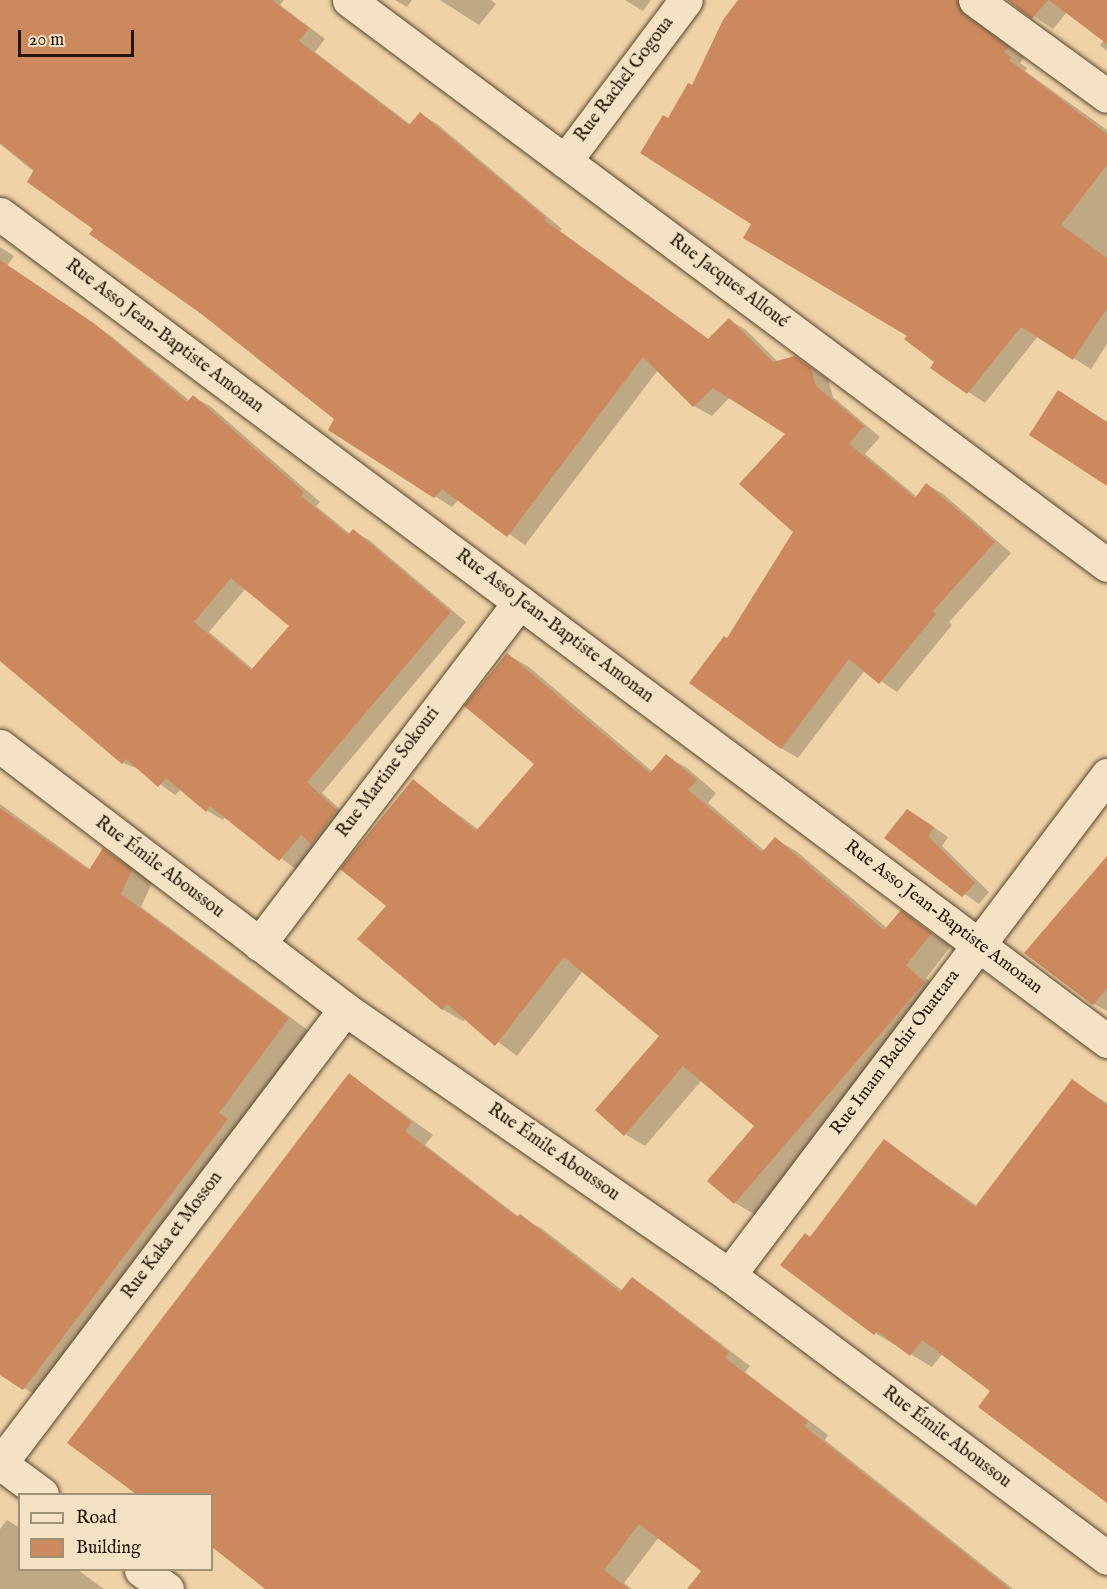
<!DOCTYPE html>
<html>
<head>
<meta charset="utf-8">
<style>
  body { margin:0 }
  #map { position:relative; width:1107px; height:1589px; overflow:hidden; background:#efd2a6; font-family:"IM FELL English",serif }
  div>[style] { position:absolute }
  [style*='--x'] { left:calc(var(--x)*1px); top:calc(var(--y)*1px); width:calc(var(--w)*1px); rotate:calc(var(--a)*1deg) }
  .shadow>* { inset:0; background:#0003 }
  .building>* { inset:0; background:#cd895e }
  .roads { filter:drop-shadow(0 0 2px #56442d) drop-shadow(0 0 2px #56442d) }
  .street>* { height:33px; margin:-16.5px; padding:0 16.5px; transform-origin:16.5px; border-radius:16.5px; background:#f5e2c5 }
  span { translate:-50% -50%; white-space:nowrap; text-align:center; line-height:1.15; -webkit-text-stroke:5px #f5e2c5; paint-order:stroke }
  .street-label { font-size:18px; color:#231405 }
  .legend { position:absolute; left:18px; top:1493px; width:195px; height:78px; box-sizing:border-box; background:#f5e2c5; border:2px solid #a19078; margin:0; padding:8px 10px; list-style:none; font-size:18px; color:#231405 }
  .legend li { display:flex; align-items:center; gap:12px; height:30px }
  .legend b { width:30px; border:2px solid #a19078 }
  .scale { position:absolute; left:18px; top:30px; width:116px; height:27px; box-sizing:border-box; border:3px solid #231405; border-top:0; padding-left:8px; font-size:18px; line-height:21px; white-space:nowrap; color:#231405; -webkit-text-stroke:4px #f5e2c5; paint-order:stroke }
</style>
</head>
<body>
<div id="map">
  <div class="shadow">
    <i style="clip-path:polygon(0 0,284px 0,280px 5px,325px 39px,315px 52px,411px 125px,420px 114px,437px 124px,562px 229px,560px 231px,710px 340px,729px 320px,746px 330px,778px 362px,795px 357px,828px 379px,833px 397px,880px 437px,865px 454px,917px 497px,926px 484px,943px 494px,1011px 553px,949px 622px,952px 625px,897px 692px,865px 670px,798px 758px,781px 748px,728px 640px,795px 532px,787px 434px,730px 397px,712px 416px,694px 406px,658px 370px,525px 545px,459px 499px,452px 507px,330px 430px,336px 419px,0 144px)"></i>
    <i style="clip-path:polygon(395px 0,412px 0,407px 7px)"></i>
    <i style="clip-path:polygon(440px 0,491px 0,496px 4px,479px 25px)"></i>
    <i style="clip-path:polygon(625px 0,651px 0,643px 11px)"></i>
    <i style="clip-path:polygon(739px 0,969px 0,975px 19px,1024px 58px,1020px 63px,1027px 68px,1025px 71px,1107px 130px,1107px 344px,1091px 369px,1038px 336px,985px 403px,932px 367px,936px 362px,909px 335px,753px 223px,668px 120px,693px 87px)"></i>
    <i style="clip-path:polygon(1009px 0,1107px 0,1107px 51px,1100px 45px,1104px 40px,1067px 12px,1053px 29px)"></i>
    <i style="clip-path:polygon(evenodd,0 247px,14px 256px,7px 266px,111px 336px,190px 401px,193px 397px,210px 406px,320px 502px,316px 506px,350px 534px,353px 531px,369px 540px,466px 622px,322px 793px,353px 821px,296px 869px,225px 817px,223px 820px,206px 810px,181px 789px,175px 795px,141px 770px,123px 763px,0 659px,0 247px,246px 588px,291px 626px,254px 670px,209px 632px,246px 588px)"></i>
    <i style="clip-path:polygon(508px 655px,529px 667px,653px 772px,666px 756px,687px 768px,716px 793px,708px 803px,765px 851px,775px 839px,796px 851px,887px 928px,901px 912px,951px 946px,926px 978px,945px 995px,756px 1215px,735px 1203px,756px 1125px,702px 1080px,645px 1146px,625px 1134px,661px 1036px,583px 971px,517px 1056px,466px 1018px,463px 1021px,442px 1009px,388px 906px,413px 781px,479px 830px,536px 764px)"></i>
    <i style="clip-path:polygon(0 804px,91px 870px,104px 850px,124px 862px,152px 883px,141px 907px,309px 1031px,45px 1401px,0 1373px)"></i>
    <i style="clip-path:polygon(923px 820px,948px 837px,942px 846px,989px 892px,979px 904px,886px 838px)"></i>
    <i style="clip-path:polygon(1107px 870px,1107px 1011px,1094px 1004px)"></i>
    <i style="clip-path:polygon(350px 1075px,433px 1135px,425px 1145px,519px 1217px,541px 1228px,623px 1291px,632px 1279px,653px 1292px,750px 1366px,745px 1372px,828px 1435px,825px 1440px,1013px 1589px,689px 1589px,703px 1571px,659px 1537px,624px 1583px,632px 1589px,266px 1589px,212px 1546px,212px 1494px,140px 1494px,69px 1443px)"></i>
    <i style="clip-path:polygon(1072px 1081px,1107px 1103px,1107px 1501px,992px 1391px,942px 1354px,932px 1367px,875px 1333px,811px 1239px,885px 1141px,977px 1206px)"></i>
    <i style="clip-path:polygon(7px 1520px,20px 1528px,20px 1570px,78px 1570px,104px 1589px,0 1589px,0 1529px)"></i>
  </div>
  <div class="building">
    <i style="clip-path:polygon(0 0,272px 0,309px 28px,299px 41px,409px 125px,420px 112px,546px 218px,544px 220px,708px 339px,729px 318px,773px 362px,795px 356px,811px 368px,816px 386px,864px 426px,849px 444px,915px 498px,926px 483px,995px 542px,933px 611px,936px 614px,879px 684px,849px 659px,781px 749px,689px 683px,724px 636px,727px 638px,793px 532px,739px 484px,785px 434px,713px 388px,693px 407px,643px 357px,507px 537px,442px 489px,434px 498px,328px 430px,334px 419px,200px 313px,89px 234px,93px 229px,27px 182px,34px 170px,0 143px)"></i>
    <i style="clip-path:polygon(738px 0,957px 0,964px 15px,1008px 47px,1004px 52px,1011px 57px,1009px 60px,1107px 134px,1107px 165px,1061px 225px,1107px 258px,1107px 308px,1073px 360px,1021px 327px,967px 394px,930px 368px,934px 362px,904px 339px,907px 336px,743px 238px,751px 224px,640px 153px,663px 115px,668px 118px,688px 83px,692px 85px,723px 20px)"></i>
    <i style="clip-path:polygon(1007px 0,1048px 0,1032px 19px)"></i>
    <i style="clip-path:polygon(1049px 0,1107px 0,1107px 44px)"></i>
    <i style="clip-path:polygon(evenodd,0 260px,95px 324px,187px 402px,193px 395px,304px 492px,301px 496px,348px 535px,353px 529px,451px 612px,307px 782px,337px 810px,311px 844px,301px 835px,279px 861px,210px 806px,206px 812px,166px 778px,158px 787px,126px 759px,122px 764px,0 661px,0 260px,231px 578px,289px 626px,251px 670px,194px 622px,231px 578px)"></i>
    <i style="clip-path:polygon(1058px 390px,1107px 422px,1107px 486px,1029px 435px)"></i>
    <i style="clip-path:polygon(507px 653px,650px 773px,666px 754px,697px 780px,688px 790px,762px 852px,775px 837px,884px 930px,901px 910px,932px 933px,906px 965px,925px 982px,734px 1204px,707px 1181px,754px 1126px,683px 1066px,624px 1136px,595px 1110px,659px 1036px,564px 957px,495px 1046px,447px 1004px,442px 1010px,357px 939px,386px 906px,340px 869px,413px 779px,476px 831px,534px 764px,464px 706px)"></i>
    <i style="clip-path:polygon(0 808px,89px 870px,103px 848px,132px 870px,121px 894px,289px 1018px,219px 1113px,228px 1119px,23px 1390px,0 1375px)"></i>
    <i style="clip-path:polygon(907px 809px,934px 827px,928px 836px,975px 883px,962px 897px,884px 838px)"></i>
    <i style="clip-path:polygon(1107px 856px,1107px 988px,1093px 1005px,1024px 953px)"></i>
    <i style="clip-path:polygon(349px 1073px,412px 1122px,405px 1131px,517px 1217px,520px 1214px,620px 1292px,632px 1277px,729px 1352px,725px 1358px,808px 1421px,804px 1426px,1010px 1589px,687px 1589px,701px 1571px,639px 1524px,604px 1570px,629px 1589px,265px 1589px,212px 1547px,212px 1494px,136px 1494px,67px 1443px)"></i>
    <i style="clip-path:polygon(1072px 1079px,1107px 1105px,1107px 1503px,978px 1407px,990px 1391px,922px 1340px,910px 1356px,877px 1331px,874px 1335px,780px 1265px,805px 1233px,810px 1237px,884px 1139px,975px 1207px)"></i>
  </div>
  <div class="roads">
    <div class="street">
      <i style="--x:349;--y:0;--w:945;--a:36.7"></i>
      <i style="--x:975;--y:0;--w:163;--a:36"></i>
      <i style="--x:565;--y:161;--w:201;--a:-53.1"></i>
      <i style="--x:0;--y:214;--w:1382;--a:36.76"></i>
      <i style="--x:0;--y:746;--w:434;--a:37.3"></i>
      <i style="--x:345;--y:1009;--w:467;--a:34.7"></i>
      <i style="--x:729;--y:1275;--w:472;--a:36.8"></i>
      <i style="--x:259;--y:944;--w:430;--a:-52.7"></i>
      <i style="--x:729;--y:1275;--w:627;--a:-52.91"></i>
      <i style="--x:0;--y:1463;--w:52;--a:36.4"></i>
      <i style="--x:0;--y:1464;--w:571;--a:-52.83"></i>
      <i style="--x:141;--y:1570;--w:32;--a:36"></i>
    </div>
  </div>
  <div class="street-label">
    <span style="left:625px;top:80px;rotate:-53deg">Rue Rachel Gogoua</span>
    <span style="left:728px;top:282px;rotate:37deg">Rue Jacques Alloué</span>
    <span style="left:164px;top:337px;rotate:37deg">Rue Asso Jean-Baptiste Amonan</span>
    <span style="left:554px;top:627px;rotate:37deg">Rue Asso Jean-Baptiste Amonan</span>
    <span style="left:389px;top:773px;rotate:-53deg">Rue Martine Sokouri</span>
    <span style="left:159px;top:868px;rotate:37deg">Rue Émile Aboussou</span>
    <span style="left:943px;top:918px;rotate:37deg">Rue Asso Jean-Baptiste Amonan</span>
    <span style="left:896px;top:1053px;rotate:-53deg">Rue Imam Bachir Ouattara</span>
    <span style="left:553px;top:1153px;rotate:35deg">Rue Émile Aboussou</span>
    <span style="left:173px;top:1236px;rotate:-53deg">Rue Kaka et Mosson</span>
    <span style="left:946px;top:1438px;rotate:37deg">Rue Émile Aboussou</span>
  </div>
  <ul class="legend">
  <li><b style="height:8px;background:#f5e2c5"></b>Road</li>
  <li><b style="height:16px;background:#cd895e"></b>Building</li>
  </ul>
  <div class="scale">20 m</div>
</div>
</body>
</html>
